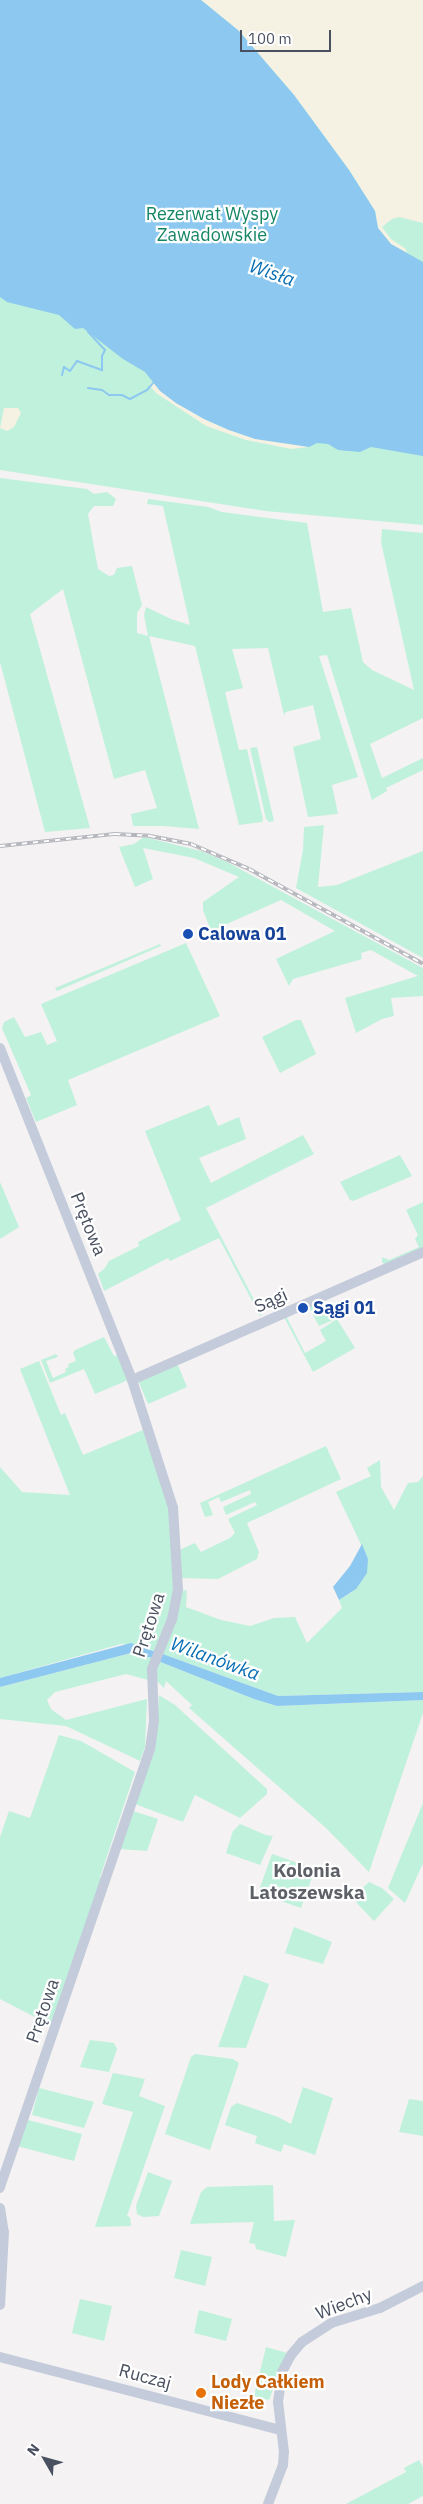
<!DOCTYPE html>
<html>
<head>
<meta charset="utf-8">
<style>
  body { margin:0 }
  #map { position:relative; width:423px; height:2504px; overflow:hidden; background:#f4f2f2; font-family:"IBM Plex Sans",sans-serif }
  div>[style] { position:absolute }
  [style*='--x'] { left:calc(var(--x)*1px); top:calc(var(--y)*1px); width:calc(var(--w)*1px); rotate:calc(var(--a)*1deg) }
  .green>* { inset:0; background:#c0f1dd }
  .sand>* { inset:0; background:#f5f2e3 }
  .water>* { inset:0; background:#8cc8ef }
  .stream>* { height:2px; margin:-1px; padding:0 1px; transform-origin:1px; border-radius:1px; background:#8cc8ef }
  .secondary>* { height:10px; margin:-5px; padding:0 5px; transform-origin:5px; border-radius:5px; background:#c4cbda }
  .rail>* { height:4px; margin-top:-2px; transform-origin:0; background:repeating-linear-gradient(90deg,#fff 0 5.5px,#b4b5bc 0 11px); box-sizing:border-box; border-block:1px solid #b4b5bc }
  .dots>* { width:14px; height:14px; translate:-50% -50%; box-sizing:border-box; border:2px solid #fff; border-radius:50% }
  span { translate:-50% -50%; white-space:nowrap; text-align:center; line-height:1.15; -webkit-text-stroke:4.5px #fff; paint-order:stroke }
  .park-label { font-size:18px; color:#158663 }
  .transit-label { font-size:18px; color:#164399; font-weight:700 }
  .left { translate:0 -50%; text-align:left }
  .street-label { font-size:18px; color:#495060 }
  .food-label { font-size:18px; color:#c56008; font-weight:700 }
  .water-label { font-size:19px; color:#086eb4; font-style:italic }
  .neighbourhood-label { font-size:19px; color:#5e6067; font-weight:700 }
  .north { position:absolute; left:20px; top:2434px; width:50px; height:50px; -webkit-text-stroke:4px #fff; paint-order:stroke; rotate:308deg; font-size:14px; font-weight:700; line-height:20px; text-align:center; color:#495060 }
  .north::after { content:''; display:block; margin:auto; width:18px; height:22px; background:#495060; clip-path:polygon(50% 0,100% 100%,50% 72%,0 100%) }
  .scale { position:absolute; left:240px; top:30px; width:91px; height:22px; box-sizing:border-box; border:2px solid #495060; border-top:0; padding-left:6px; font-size:15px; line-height:18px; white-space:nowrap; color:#495060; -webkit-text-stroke:4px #fff; paint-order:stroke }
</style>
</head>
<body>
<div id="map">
  <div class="green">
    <i style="clip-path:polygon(0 0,423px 0,423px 525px,265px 511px,0 470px)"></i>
    <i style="clip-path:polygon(0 478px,87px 489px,94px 494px,107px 492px,116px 499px,113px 506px,94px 506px,88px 514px,98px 569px,109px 576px,114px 575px,117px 568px,132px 566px,142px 605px,137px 613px,137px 633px,148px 636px,144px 615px,146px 607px,171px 619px,190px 625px,163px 506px,147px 504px,148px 499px,208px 507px,222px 512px,307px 523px,323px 612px,351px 608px,363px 662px,372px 670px,414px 690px,381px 542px,382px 529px,423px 533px,423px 718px,370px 744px,382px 778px,423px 758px,423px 770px,386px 788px,387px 791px,372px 800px,327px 655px,319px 656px,358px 777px,332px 785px,338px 814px,308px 817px,293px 747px,321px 739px,313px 705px,286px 712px,284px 715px,268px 648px,232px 649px,243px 688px,225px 692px,239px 750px,247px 749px,263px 819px,262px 822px,239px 825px,195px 646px,149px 636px,199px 829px,163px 826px,133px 826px,131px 814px,157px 808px,145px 770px,114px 779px,63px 589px,30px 614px,90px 828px,45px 832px,0 662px)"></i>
    <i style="clip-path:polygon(257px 747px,274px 821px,269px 822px,266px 819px,250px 748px)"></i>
    <i style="clip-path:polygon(324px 825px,318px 887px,337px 885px,423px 851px,423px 958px,296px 888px,303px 850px,304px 827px)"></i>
    <i style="clip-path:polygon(144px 837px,201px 851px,227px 862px,423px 968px,423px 996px,391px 998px,394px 1016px,382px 1019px,356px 1033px,345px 998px,418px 976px,371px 950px,361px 953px,362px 959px,293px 979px,289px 986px,276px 959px,335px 931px,281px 900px,211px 931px,203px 910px,203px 902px,239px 877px,194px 858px,143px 848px,153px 879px,135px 887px,119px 847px,134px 844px)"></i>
    <i style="clip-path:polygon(186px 943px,220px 1016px,68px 1080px,77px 1105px,36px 1122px,26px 1098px,31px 1095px,2px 1028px,4px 1022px,14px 1017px,25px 1037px,41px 1032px,47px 1045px,57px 1041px,41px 1004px)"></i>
    <i style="clip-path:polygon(160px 944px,161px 946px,57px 991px,55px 988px)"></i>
    <i style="clip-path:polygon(296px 1020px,301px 1020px,316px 1054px,280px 1073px,262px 1037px)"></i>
    <i style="clip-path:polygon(209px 1105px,218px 1126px,239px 1117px,246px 1139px,199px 1158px,211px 1183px,303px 1135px,314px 1154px,206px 1208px,262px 1315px,260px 1316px,219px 1238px,170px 1261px,168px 1258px,104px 1291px,98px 1274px,105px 1268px,109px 1261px,139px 1246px,138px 1242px,181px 1220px,145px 1131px)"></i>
    <i style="clip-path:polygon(400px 1155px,412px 1176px,353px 1201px,350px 1200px,340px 1182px)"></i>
    <i style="clip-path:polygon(0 1182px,19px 1227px,0 1239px)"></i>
    <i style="clip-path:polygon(423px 1202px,423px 1250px,385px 1265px,382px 1262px,382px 1257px,389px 1260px,419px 1247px,415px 1239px,418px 1235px,406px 1210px)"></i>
    <i style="clip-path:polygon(323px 1300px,335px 1317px,333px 1320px,319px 1326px,308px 1306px)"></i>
    <i style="clip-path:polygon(286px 1316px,305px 1353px,326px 1341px,320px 1330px,337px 1319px,355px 1348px,313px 1372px,284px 1317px)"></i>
    <i style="clip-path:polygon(104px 1337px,114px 1356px,118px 1355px,128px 1380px,95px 1394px,84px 1369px,50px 1383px,41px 1360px,56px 1354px,58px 1357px,46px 1361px,53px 1378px,66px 1372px,65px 1369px,69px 1367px,68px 1364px,76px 1361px,73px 1353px,75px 1350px)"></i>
    <i style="clip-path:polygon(39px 1361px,61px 1415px,65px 1413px,83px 1455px,143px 1430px,170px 1507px,174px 1603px,156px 1652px,143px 1646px,121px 1644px,0 1678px,0 1467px,22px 1492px,70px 1495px,20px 1369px)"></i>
    <i style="clip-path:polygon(177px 1363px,187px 1387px,148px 1404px,138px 1380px)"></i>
    <i style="clip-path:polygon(326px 1446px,341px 1479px,247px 1523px,259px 1552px,257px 1559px,218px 1579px,180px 1578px,177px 1551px,195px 1543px,201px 1552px,230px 1538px,235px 1533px,228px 1519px,257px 1505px,255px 1502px,226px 1515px,223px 1507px,251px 1494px,250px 1490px,221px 1502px,219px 1497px,208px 1502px,213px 1515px,205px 1517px,200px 1503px)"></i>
    <i style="clip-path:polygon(380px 1460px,381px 1487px,394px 1510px,408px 1483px,418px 1482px,423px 1476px,423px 1692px,278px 1696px,160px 1653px,182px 1591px,187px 1590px,186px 1607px,221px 1620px,250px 1626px,274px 1618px,295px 1617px,307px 1643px,342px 1608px,339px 1600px,352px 1592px,368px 1559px,336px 1492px,371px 1476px,367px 1468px)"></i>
    <i style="clip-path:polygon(131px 1653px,153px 1658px,148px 1680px,126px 1674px,55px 1692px,47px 1700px,51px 1709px,66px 1720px,147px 1699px,145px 1747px,140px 1761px,66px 1726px,0 1719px,0 1687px)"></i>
    <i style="clip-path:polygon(158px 1661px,254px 1699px,277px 1706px,423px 1700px,423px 1713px,369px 1872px,326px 1828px,189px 1708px,192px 1705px,166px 1681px,164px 1688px,155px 1679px)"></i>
    <i style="clip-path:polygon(159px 1695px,175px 1705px,267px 1789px,267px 1794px,240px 1818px,195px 1795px,183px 1822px,135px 1804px,157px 1730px)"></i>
    <i style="clip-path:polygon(59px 1735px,81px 1741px,135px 1772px,100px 1877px,102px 1878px,52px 2026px,0 1999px,0 1837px,9px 1811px,30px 1818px)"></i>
    <i style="clip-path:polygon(423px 1803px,423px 1863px,405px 1903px,388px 1888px)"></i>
    <i style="clip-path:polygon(133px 1811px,158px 1819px,147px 1851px,119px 1849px)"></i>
    <i style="clip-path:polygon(240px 1824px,266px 1835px,273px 1836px,260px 1865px,226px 1853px,233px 1831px)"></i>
    <i style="clip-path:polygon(272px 1854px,315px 1869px,301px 1908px,258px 1893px)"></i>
    <i style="clip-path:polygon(369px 1882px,382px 1888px,394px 1899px,374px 1921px,352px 1898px)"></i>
    <i style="clip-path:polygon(294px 1927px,332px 1942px,323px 1964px,285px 1953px)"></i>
    <i style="clip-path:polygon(244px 1975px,269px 1984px,246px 2048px,218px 2047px)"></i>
    <i style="clip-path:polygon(90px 2040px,114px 2043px,117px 2049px,109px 2072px,80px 2067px)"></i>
    <i style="clip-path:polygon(195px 2054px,233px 2059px,239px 2063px,210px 2150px,165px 2134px,191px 2057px)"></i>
    <i style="clip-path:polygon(113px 2073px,145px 2079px,139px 2096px,165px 2106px,127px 2216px,130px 2217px,131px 2226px,95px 2227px,133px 2112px,102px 2104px)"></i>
    <i style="clip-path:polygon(303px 2087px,333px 2098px,315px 2155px,284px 2144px,281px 2152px,255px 2143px,257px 2136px,225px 2125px,231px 2107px,237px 2103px,278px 2117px,291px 2124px)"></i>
    <i style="clip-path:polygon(39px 2088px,94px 2102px,84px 2128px,32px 2115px)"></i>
    <i style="clip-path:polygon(409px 2099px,423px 2101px,423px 2136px,399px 2132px)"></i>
    <i style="clip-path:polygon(28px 2120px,82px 2134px,74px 2161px,17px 2146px)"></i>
    <i style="clip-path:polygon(148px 2172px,172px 2181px,159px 2216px,143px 2217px,137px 2214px,136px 2206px)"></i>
    <i style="clip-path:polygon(273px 2185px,274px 2221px,295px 2220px,286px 2257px,256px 2249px,255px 2244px,249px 2243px,254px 2222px,190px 2224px,201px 2192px,207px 2187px)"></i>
    <i style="clip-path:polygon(181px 2250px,212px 2257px,205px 2286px,174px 2278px)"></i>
    <i style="clip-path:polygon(80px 2299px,112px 2306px,104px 2341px,72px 2333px)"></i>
    <i style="clip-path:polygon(199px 2310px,232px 2319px,226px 2341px,194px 2333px)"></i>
    <i style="clip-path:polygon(266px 2347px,287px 2353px,269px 2400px,254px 2396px)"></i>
    <i style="clip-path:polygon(419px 2460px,423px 2467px,423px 2496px,408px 2504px,346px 2504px,406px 2472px,404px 2468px)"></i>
  </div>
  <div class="sand">
    <i style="clip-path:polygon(201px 0,423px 0,423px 223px,399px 217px,392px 219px,382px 227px,391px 239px,406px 249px,407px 253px,391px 244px,378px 228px,375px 211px,349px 170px,294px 95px,239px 31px)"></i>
    <i style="clip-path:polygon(152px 382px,176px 403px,204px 419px,229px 430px,309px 447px,291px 449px,246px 440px,206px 426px,156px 393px,149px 385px)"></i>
    <i style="clip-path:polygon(4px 408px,18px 408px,21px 413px,14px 427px,7px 431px,0 428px)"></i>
  </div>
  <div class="water">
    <i style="clip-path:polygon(0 0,201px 0,239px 31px,294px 95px,349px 170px,375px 211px,378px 228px,391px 244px,423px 262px,423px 456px,371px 447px,360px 452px,338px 450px,328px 444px,317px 443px,309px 447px,255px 439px,229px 430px,204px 419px,176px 403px,160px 391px,145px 372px,123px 359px,83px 328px,75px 329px,59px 315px,7px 302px,0 297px)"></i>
    <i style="clip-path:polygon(362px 1544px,368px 1559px,367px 1573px,356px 1589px,339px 1600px,333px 1587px,350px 1566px)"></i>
    <i style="clip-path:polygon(131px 1643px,156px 1652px,153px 1658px,131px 1653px,0 1687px,0 1678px)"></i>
    <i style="clip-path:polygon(160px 1653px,278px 1696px,423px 1692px,423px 1700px,277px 1706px,254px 1699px,158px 1661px)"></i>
  </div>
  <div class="stream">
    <i style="--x:62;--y:375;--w:8;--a:-76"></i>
    <i style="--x:64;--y:367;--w:7;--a:34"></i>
    <i style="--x:70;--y:371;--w:12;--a:-55"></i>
    <i style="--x:77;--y:361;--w:27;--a:20"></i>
    <i style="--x:102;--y:370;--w:14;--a:-90"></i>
    <i style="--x:102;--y:356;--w:7;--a:-63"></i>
    <i style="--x:105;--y:350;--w:25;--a:-133"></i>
    <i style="--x:88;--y:388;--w:14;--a:8"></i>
    <i style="--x:102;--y:390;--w:9;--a:36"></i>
    <i style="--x:109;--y:395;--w:13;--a:0"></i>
    <i style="--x:122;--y:395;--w:9;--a:27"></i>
    <i style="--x:130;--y:399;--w:19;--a:-28"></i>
    <i style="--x:147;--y:390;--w:9;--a:-49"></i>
  </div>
  <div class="secondary">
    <i style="--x:0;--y:1048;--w:357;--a:68.3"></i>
    <i style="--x:132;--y:1380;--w:134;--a:72.2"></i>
    <i style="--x:173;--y:1508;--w:81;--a:86.5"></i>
    <i style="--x:178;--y:1589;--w:31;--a:101"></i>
    <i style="--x:172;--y:1619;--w:54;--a:111.8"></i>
    <i style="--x:152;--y:1669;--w:52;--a:87.8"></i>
    <i style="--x:154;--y:1721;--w:28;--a:98"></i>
    <i style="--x:150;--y:1749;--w:464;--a:108.9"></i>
    <i style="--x:132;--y:1380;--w:318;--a:-23.7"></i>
    <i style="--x:0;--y:2208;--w:24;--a:81"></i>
    <i style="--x:4;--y:2232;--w:73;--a:93.1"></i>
    <i style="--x:0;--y:2357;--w:290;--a:14.6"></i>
    <i style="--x:268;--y:2504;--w:42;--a:-69"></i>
    <i style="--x:283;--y:2465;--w:13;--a:-86"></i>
    <i style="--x:284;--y:2452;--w:50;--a:-96.8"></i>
    <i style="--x:278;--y:2402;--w:30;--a:-82"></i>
    <i style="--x:282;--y:2372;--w:19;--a:-62"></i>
    <i style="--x:291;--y:2355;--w:17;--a:-50"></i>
    <i style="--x:302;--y:2342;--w:35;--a:-33"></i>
    <i style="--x:331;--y:2323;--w:51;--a:-17"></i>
    <i style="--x:380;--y:2308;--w:48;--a:-27.1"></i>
  </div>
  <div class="rail">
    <i style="--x:0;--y:846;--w:116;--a:-6"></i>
    <i style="--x:115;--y:834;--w:35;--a:3"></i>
    <i style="--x:150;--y:836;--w:42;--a:11"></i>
    <i style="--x:191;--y:844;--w:63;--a:23.3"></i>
    <i style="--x:249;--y:869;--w:198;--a:28.6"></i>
  </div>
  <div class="dots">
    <i style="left:188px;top:934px;background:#1a4fb4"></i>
    <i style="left:303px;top:1308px;background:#1a4fb4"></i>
    <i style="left:201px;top:2393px;background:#e8710a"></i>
  </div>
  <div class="park-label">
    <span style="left:212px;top:225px">Rezerwat Wyspy<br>Zawadowskie</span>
  </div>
  <div class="transit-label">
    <span class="left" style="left:198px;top:934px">Calowa 01</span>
    <span class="left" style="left:313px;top:1308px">Sągi 01</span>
  </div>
  <div class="street-label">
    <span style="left:88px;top:1224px;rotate:68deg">Prętowa</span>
    <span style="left:271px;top:1301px;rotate:-24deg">Sągi</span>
    <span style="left:149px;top:1625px;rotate:-72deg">Prętowa</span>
    <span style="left:43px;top:2011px;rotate:-71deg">Prętowa</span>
    <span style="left:344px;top:2304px;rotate:-21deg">Wiechy</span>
    <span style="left:145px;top:2377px;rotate:15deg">Ruczaj</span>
  </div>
  <div class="food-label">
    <span class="left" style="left:211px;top:2393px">Lody Całkiem<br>Niezłe</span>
  </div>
  <div class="water-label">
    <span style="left:272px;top:273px;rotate:19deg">Wisła</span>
    <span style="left:215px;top:1659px;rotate:20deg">Wilanówka</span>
  </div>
  <div class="neighbourhood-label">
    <span style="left:307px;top:1882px">Kolonia<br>Latoszewska</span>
  </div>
  <div class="north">N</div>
  <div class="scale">100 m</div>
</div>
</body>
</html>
